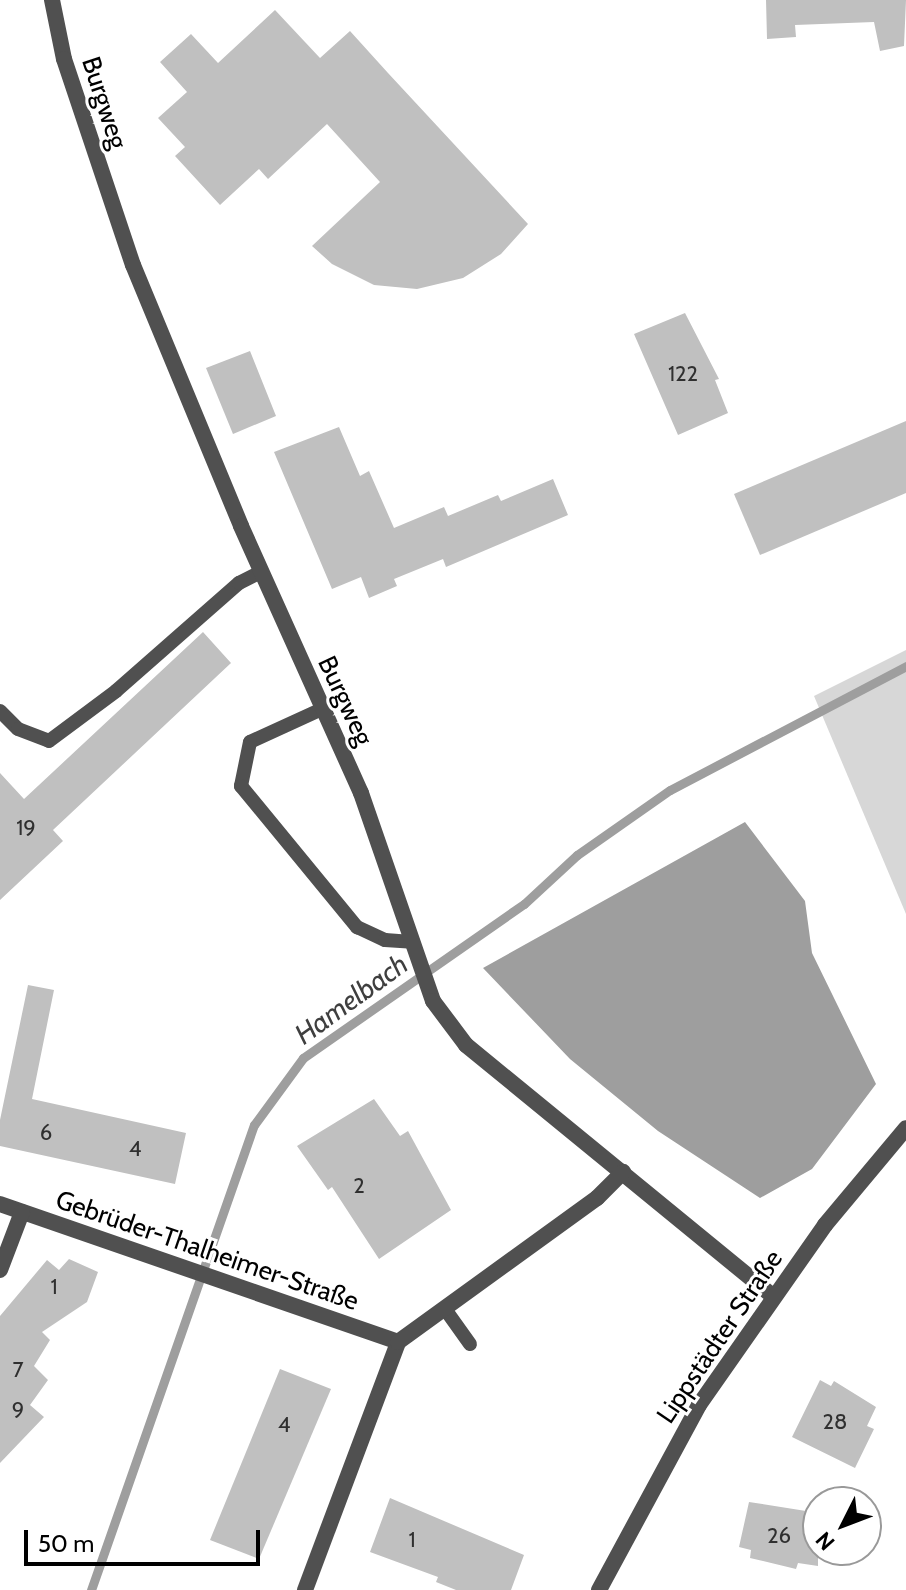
<!DOCTYPE html>
<html>
<head>
<meta charset="utf-8">
<style>
  body { margin:0 }
  #map { position:relative; width:906px; height:1590px; overflow:hidden; background:#fff; font-family:Cabin,sans-serif }
  div>[style] { position:absolute }
  [style*='--x'] { left:calc(var(--x)*1px); top:calc(var(--y)*1px); width:calc(var(--w)*1px); rotate:calc(var(--a)*1deg) }
  .green>* { inset:0; background:#d7d7d7 }
  .water>* { inset:0; background:#9e9e9e }
  .stream>* { height:9px; margin:-4.5px; padding:0 4.5px; transform-origin:4.5px; border-radius:4.5px; background:#9e9e9e }
  .building>* { inset:0; background:#c0c0c0 }
  .service>* { height:14px; margin:-7px; padding:0 7px; transform-origin:7px; border-radius:7px; background:#505050 }
  .minor>* { height:16px; margin:-8px; padding:0 8px; transform-origin:8px; border-radius:8px; background:#505050 }
  .tertiary>* { height:16px; margin:-8px; padding:0 8px; transform-origin:8px; border-radius:8px; background:#505050 }
  span { translate:-50% -50%; white-space:nowrap; text-align:center; line-height:1.15; -webkit-text-stroke:6px #fff; paint-order:stroke }
  .number-label { font-size:22px; color:#303030 }
  .number-label span { -webkit-text-stroke-width:0 }
  .street-label { font-size:26px; color:#000 }
  .water-label { font-size:28px; color:#3f3f3f; font-style:italic }
  .north { position:absolute; left:802px; top:1486px; width:80px; height:80px; box-sizing:border-box; background:#fff; border:2px solid #999; border-radius:50%; rotate:228deg; font-size:22px; font-weight:700; line-height:32px; text-align:center; color:#000 }
  .north::after { content:''; display:block; margin:auto; width:28px; height:36px; background:#000; clip-path:polygon(50% 0,100% 100%,50% 72%,0 100%) }
  .scale { position:absolute; left:24px; top:1530px; width:236px; height:36px; box-sizing:border-box; border:4px solid #000; border-top:0; padding-left:10px; font-size:24px; line-height:28px; white-space:nowrap; color:#000; -webkit-text-stroke:6px #fff; paint-order:stroke }
</style>
</head>
<body>
<div id="map">
  <div class="green">
    <i style="clip-path:polygon(906px 650px,906px 914px,814px 696px)"></i>
  </div>
  <div class="water">
    <i style="clip-path:polygon(745px 822px,805px 901px,812px 953px,876px 1084px,812px 1169px,760px 1198px,658px 1131px,570px 1059px,483px 968px)"></i>
  </div>
  <div class="stream">
    <i style="--x:91;--y:1590;--w:493;--a:-70.7"></i>
    <i style="--x:254;--y:1125;--w:83;--a:-53.8"></i>
    <i style="--x:303;--y:1058;--w:269;--a:-34.9"></i>
    <i style="--x:524;--y:904;--w:72;--a:-42.8"></i>
    <i style="--x:577;--y:855;--w:113;--a:-35"></i>
    <i style="--x:670;--y:790;--w:267;--a:-27.7"></i>
  </div>
  <div class="building">
    <i style="clip-path:polygon(766px 0,906px 0,904px 46px,880px 51px,874px 22px,795px 25px,796px 37px,767px 39px)"></i>
    <i style="clip-path:polygon(275px 10px,320px 58px,350px 31px,388px 73px,528px 224px,501px 254px,463px 278px,417px 289px,374px 285px,332px 264px,312px 246px,380px 182px,327px 124px,268px 179px,259px 169px,220px 205px,175px 156px,185px 147px,158px 118px,187px 92px,160px 62px,191px 34px,218px 63px)"></i>
    <i style="clip-path:polygon(685px 313px,719px 379px,715px 380px,728px 413px,678px 435px,634px 334px)"></i>
    <i style="clip-path:polygon(250px 351px,276px 416px,233px 434px,206px 368px)"></i>
    <i style="clip-path:polygon(906px 421px,906px 493px,760px 555px,734px 494px)"></i>
    <i style="clip-path:polygon(339px 427px,360px 476px,369px 471px,394px 528px,444px 507px,448px 516px,498px 495px,501px 501px,553px 479px,568px 515px,446px 567px,443px 559px,394px 579px,397px 586px,369px 598px,361px 577px,332px 589px,274px 452px)"></i>
    <i style="clip-path:polygon(203px 632px,231px 663px,53px 830px,63px 841px,0 900px,0 773px,24px 799px)"></i>
    <i style="clip-path:polygon(28px 985px,54px 990px,32px 1099px,186px 1133px,175px 1184px,0 1146px,0 1120px)"></i>
    <i style="clip-path:polygon(374px 1099px,400px 1136px,408px 1131px,451px 1210px,379px 1259px,332px 1187px,328px 1190px,297px 1146px)"></i>
    <i style="clip-path:polygon(69px 1259px,98px 1272px,87px 1302px,42px 1332px,50px 1340px,34px 1366px,48px 1380px,30px 1405px,44px 1417px,0 1463px,0 1316px,47px 1260px,59px 1270px)"></i>
    <i style="clip-path:polygon(280px 1369px,331px 1389px,259px 1559px,210px 1540px)"></i>
    <i style="clip-path:polygon(820px 1380px,831px 1386px,834px 1381px,876px 1407px,867px 1426px,874px 1429px,855px 1468px,792px 1437px)"></i>
    <i style="clip-path:polygon(390px 1498px,524px 1555px,511px 1590px,456px 1590px,436px 1582px,438px 1577px,370px 1552px)"></i>
    <i style="clip-path:polygon(749px 1502px,806px 1511px,805px 1518px,818px 1520px,818px 1566px,798px 1563px,796px 1569px,750px 1558px,751px 1550px,739px 1547px)"></i>
  </div>
  <div class="service">
    <i style="--x:322;--y:709;--w:79;--a:155.4"></i>
    <i style="--x:250;--y:742;--w:45;--a:101.6"></i>
    <i style="--x:241;--y:786;--w:183;--a:50.6"></i>
    <i style="--x:357;--y:927;--w:31;--a:25"></i>
    <i style="--x:385;--y:940;--w:27;--a:4"></i>
    <i style="--x:0;--y:711;--w:25;--a:45"></i>
    <i style="--x:18;--y:729;--w:33;--a:21"></i>
    <i style="--x:49;--y:741;--w:84;--a:-36.7"></i>
    <i style="--x:116;--y:691;--w:164;--a:-41.3"></i>
    <i style="--x:239;--y:583;--w:25;--a:-27"></i>
    <i style="--x:445;--y:1309;--w:43;--a:54.5"></i>
  </div>
  <div class="minor">
    <i style="--x:52;--y:0;--w:60;--a:78.5"></i>
    <i style="--x:64;--y:59;--w:217;--a:71.5"></i>
    <i style="--x:133;--y:265;--w:282;--a:67.5"></i>
    <i style="--x:241;--y:526;--w:293;--a:65.8"></i>
    <i style="--x:361;--y:793;--w:220;--a:70.9"></i>
    <i style="--x:433;--y:1001;--w:55;--a:53.1"></i>
    <i style="--x:466;--y:1045;--w:397;--a:39.3"></i>
    <i style="--x:0;--y:1204;--w:421;--a:19.1"></i>
    <i style="--x:0;--y:1270;--w:62;--a:-69.2"></i>
    <i style="--x:305;--y:1590;--w:265;--a:-69.4"></i>
    <i style="--x:398;--y:1342;--w:246;--a:-35.9"></i>
    <i style="--x:597;--y:1198;--w:37;--a:-45"></i>
  </div>
  <div class="tertiary">
    <i style="--x:599;--y:1590;--w:210;--a:-61.6"></i>
    <i style="--x:699;--y:1405;--w:220;--a:-55"></i>
    <i style="--x:825;--y:1225;--w:126;--a:-50.1"></i>
  </div>
  <div class="number-label">
    <span style="left:683px;top:374px">122</span>
    <span style="left:26px;top:828px">19</span>
    <span style="left:46px;top:1133px">6</span>
    <span style="left:135px;top:1149px">4</span>
    <span style="left:359px;top:1186px">2</span>
    <span style="left:54px;top:1287px">1</span>
    <span style="left:18px;top:1370px">7</span>
    <span style="left:18px;top:1410px">9</span>
    <span style="left:835px;top:1422px">28</span>
    <span style="left:284px;top:1425px">4</span>
    <span style="left:779px;top:1536px">26</span>
    <span style="left:412px;top:1540px">1</span>
  </div>
  <div class="street-label">
    <span style="left:104px;top:103px;rotate:72deg">Burgweg</span>
    <span style="left:345px;top:701px;rotate:65deg">Burgweg</span>
    <span style="left:207px;top:1251px;rotate:19deg">Gebrüder-Thalheimer-Straße</span>
    <span style="left:720px;top:1337px;rotate:-56deg">Lippstädter Straße</span>
  </div>
  <div class="water-label">
    <span style="left:351px;top:999px;rotate:-36deg">Hamelbach</span>
  </div>
  <div class="north">N</div>
  <div class="scale">50 m</div>
</div>
</body>
</html>
